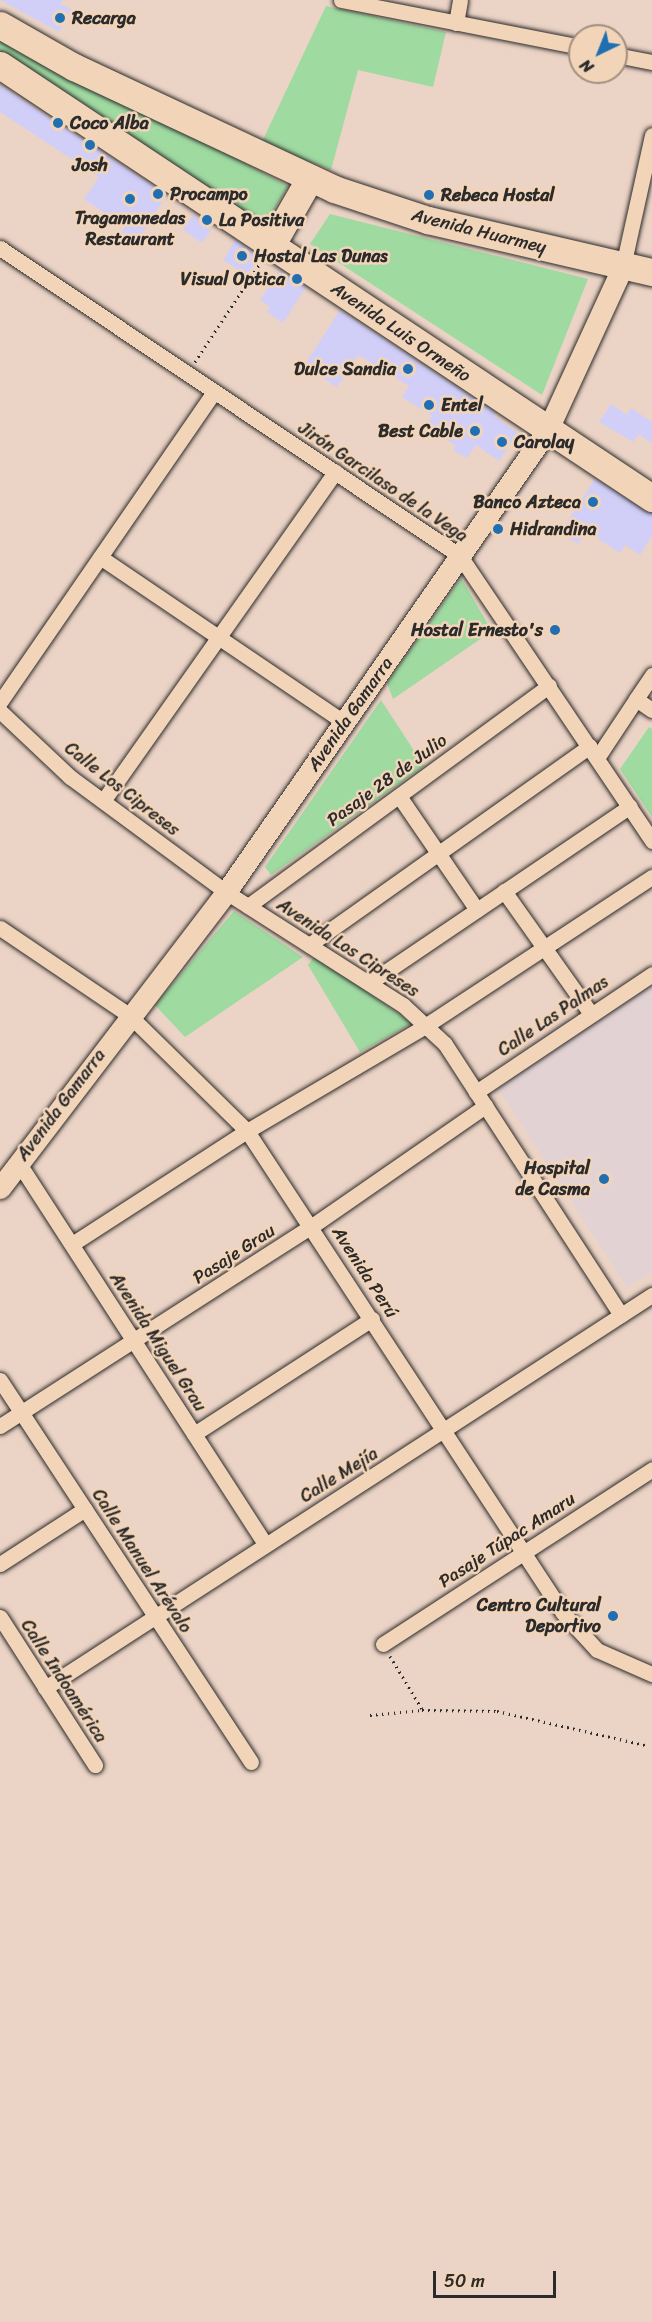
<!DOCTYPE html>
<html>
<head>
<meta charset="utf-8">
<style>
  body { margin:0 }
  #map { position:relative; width:652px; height:2322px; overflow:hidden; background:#ebd3c5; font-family:Sriracha,sans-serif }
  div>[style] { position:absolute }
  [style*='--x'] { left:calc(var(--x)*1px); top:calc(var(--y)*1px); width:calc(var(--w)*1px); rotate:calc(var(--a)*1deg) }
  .built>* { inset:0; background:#e3d2d4 }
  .green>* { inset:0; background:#9fdaa1 }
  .building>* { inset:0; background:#d1cff8 }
  .path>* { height:3px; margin-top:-1.5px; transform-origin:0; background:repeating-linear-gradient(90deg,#2b2b2b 0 1.5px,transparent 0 6px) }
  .roads { filter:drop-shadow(0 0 2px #2b2b2b) drop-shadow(0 0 2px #2b2b2b) }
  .street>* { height:15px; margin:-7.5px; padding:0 7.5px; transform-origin:7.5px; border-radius:7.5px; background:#f2d4b8 }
  .secondary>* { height:21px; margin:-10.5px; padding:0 10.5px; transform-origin:10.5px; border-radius:10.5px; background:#f2d4b8 }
  .highway>* { height:27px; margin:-13.5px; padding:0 13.5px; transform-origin:13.5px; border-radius:13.5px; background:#f2d4b8 }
  .dots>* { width:16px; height:16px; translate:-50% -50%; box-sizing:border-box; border:3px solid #f2d4b8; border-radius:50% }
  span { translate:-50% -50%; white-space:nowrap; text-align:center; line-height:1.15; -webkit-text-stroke:5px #f2d4b8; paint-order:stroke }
  .poi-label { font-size:18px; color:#2b2b2b; font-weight:700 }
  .left { translate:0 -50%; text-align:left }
  .right { translate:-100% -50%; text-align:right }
  .street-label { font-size:18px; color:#2b2b2b }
  .north { position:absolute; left:568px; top:24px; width:60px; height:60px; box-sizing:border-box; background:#f2d4b8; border:2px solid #a29080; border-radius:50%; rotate:223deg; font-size:16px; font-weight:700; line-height:24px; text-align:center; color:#2b2b2b }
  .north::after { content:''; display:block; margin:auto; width:21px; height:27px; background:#1f6fb2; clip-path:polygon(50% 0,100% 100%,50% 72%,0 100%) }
  .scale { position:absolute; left:433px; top:2271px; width:123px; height:27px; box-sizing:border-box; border:3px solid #2b2b2b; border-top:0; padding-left:8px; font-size:18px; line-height:21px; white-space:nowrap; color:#2b2b2b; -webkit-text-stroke:4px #f2d4b8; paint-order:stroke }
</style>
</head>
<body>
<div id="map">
  <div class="built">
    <i style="clip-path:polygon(652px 983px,652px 1272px,627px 1287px,496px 1085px)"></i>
  </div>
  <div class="green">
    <i style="clip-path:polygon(326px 6px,446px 32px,433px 87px,358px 70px,331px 170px,261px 144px)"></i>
    <i style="clip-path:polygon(0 34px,288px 186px,264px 228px,0 53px)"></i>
    <i style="clip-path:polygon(330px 214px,588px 279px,542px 395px,310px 244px)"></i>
    <i style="clip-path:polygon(461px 578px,492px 631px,393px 699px,387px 683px)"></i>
    <i style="clip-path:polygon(381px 700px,424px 766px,271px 875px,265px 867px)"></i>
    <i style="clip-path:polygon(649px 727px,652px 729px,652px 817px,620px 769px)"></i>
    <i style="clip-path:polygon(234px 911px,303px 957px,185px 1037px,155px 1005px)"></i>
    <i style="clip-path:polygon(315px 956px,412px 1023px,360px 1052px,308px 965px)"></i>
  </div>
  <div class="building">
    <i style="clip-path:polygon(0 0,63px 0,61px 4px,71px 9px,59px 32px)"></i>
    <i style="clip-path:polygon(0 85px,167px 195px,132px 248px,117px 238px,125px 227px,84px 199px,99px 177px,0 112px)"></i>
    <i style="clip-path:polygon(193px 215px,211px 230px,202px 243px,183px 230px)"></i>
    <i style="clip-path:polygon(235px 240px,260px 256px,247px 275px,223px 260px)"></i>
    <i style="clip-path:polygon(280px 270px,306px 287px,283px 323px,267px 312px,270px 307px,260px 300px)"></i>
    <i style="clip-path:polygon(340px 310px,496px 413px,494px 416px,518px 433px,499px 461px,476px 445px,467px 458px,453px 450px,456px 446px,425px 425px,432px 416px,402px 397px,409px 386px,358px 355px,337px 387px,304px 366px)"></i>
    <i style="clip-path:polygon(611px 404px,627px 415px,631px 408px,652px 422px,652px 443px,639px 434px,633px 442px,599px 422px)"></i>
    <i style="clip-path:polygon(595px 479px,652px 514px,652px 536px,640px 555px,625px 545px,620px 553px,586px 531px,578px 544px,560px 533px)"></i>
  </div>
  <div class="path">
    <i style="--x:195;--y:362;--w:120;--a:-56.6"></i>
    <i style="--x:390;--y:1656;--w:62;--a:58.9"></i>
    <i style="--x:370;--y:1715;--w:52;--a:-5.5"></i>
    <i style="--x:422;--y:1710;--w:75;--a:0.8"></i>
    <i style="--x:497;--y:1711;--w:152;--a:12.9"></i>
  </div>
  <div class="roads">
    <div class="street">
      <i style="--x:341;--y:0;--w:244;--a:11.1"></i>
      <i style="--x:456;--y:23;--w:23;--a:-80"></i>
      <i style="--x:616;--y:55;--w:37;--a:11"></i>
      <i style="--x:0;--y:248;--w:554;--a:33.8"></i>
      <i style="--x:460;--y:556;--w:344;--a:56"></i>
      <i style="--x:623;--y:266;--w:134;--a:-77.5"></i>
      <i style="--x:100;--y:557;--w:295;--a:34.1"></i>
      <i style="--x:636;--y:699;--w:29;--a:-56"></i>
      <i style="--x:0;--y:702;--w:377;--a:-55.4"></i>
      <i style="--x:0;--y:711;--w:96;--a:43.3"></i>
      <i style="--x:70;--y:777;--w:194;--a:36.4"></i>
      <i style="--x:226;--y:892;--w:210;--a:32.6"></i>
      <i style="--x:403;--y:1005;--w:57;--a:42.9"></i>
      <i style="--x:445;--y:1044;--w:323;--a:57"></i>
      <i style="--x:597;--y:758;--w:71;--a:-56.5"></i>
      <i style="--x:636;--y:699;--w:19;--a:35"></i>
      <i style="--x:399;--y:796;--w:138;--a:55.6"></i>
      <i style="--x:103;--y:801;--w:403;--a:-54.8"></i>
      <i style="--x:504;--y:891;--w:151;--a:54.7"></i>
      <i style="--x:248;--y:906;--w:373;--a:-36.2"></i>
      <i style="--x:0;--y:928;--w:156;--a:34"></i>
      <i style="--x:129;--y:1015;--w:165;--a:44.5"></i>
      <i style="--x:247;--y:1131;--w:576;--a:56.75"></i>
      <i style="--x:563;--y:1613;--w:50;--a:47.4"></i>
      <i style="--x:597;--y:1650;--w:60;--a:23.6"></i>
      <i style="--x:309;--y:945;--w:344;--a:-35.3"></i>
      <i style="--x:369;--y:983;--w:315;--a:-34.1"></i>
      <i style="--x:476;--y:1092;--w:212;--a:-33.8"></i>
      <i style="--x:18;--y:1162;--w:455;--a:57.1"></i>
      <i style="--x:72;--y:1244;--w:208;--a:-32.9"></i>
      <i style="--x:247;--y:1131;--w:207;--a:-30.5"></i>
      <i style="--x:425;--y:1026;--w:272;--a:-33.3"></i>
      <i style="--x:0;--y:1380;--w:457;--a:56.7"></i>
      <i style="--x:0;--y:1426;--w:371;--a:-32.7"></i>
      <i style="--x:312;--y:1226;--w:211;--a:-34.7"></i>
      <i style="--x:194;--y:1434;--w:212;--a:-32.9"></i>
      <i style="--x:0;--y:1564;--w:101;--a:-32.9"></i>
      <i style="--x:0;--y:1617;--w:176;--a:57.3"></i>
      <i style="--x:383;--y:1644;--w:321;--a:-33"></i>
      <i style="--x:45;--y:1688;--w:723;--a:-32.92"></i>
    </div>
    <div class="secondary">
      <i style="--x:0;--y:1188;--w:372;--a:-52.6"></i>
      <i style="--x:226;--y:892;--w:564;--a:-55.18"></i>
      <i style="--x:548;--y:429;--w:179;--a:-65.3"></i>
    </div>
    <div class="highway">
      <i style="--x:0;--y:25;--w:85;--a:29.6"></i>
      <i style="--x:74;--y:67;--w:287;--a:25.1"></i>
      <i style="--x:334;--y:189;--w:99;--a:18.3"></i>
      <i style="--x:428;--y:220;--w:230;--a:13.1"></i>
      <i style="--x:0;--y:65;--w:783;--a:33.59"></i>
      <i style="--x:271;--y:246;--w:78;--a:-60.2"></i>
    </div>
  </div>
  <div class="dots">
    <i style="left:60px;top:18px;background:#1f6fb2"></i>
    <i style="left:58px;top:123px;background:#1f6fb2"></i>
    <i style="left:90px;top:145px;background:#1f6fb2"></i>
    <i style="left:158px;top:194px;background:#1f6fb2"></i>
    <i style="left:429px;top:195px;background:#1f6fb2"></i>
    <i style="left:130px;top:199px;background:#1f6fb2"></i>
    <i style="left:207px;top:220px;background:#1f6fb2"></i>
    <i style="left:242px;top:256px;background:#1f6fb2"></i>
    <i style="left:297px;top:279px;background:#1f6fb2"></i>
    <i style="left:408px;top:369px;background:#1f6fb2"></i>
    <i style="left:429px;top:405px;background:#1f6fb2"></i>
    <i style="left:475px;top:431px;background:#1f6fb2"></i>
    <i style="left:502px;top:442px;background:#1f6fb2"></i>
    <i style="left:593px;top:502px;background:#1f6fb2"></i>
    <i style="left:498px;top:529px;background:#1f6fb2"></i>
    <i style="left:555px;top:630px;background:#1f6fb2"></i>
    <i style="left:604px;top:1179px;background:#1f6fb2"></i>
    <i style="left:613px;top:1616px;background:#1f6fb2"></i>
  </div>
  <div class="poi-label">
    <span class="left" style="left:72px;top:18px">Recarga</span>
    <span class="left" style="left:70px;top:123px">Coco Alba</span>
    <span style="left:90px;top:165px">Josh</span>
    <span class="left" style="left:170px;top:194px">Procampo</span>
    <span class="left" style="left:441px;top:195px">Rebeca Hostal</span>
    <span style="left:130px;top:229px">Tragamonedas<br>Restaurant</span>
    <span class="left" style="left:219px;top:220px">La Positiva</span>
    <span class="left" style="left:254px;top:256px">Hostal Las Dunas</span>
    <span class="right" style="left:285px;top:279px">Visual Optica</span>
    <span class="right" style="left:396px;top:369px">Dulce Sandia</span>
    <span class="left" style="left:441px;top:405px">Entel</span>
    <span class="right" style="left:463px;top:431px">Best Cable</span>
    <span class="left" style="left:514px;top:442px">Carolay</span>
    <span class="right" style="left:581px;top:502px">Banco Azteca</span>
    <span class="left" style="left:510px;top:529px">Hidrandina</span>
    <span class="right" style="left:543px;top:630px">Hostal Ernesto's</span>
    <span class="right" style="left:590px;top:1179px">Hospital<br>de Casma</span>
    <span class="right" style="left:601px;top:1616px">Centro Cultural<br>Deportivo</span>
  </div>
  <div class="street-label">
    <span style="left:479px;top:231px;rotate:14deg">Avenida Huarmey</span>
    <span style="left:401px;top:332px;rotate:34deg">Avenida Luis Ormeño</span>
    <span style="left:383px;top:482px;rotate:34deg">Jirón Garcilaso de la Vega</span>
    <span style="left:350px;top:714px;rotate:-55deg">Avenida Gamarra</span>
    <span style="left:387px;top:780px;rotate:-36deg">Pasaje 28 de Julio</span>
    <span style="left:122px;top:789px;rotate:38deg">Calle Los Cipreses</span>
    <span style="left:348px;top:948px;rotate:33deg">Avenida Los Cipreses</span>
    <span style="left:553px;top:1016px;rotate:-34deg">Calle Las Palmas</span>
    <span style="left:61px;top:1105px;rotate:-53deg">Avenida Gamarra</span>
    <span style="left:234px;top:1254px;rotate:-33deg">Pasaje Grau</span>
    <span style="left:365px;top:1272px;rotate:57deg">Avenida Perú</span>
    <span style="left:158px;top:1342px;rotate:57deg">Avenida Miguel Grau</span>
    <span style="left:339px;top:1475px;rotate:-32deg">Calle Mejía</span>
    <span style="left:507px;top:1540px;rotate:-33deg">Pasaje Túpac Amaru</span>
    <span style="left:142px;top:1561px;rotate:57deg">Calle Manuel Arévalo</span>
    <span style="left:64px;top:1681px;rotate:57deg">Calle Indoamérica</span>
  </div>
  <div class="north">N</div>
  <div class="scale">50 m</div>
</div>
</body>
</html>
